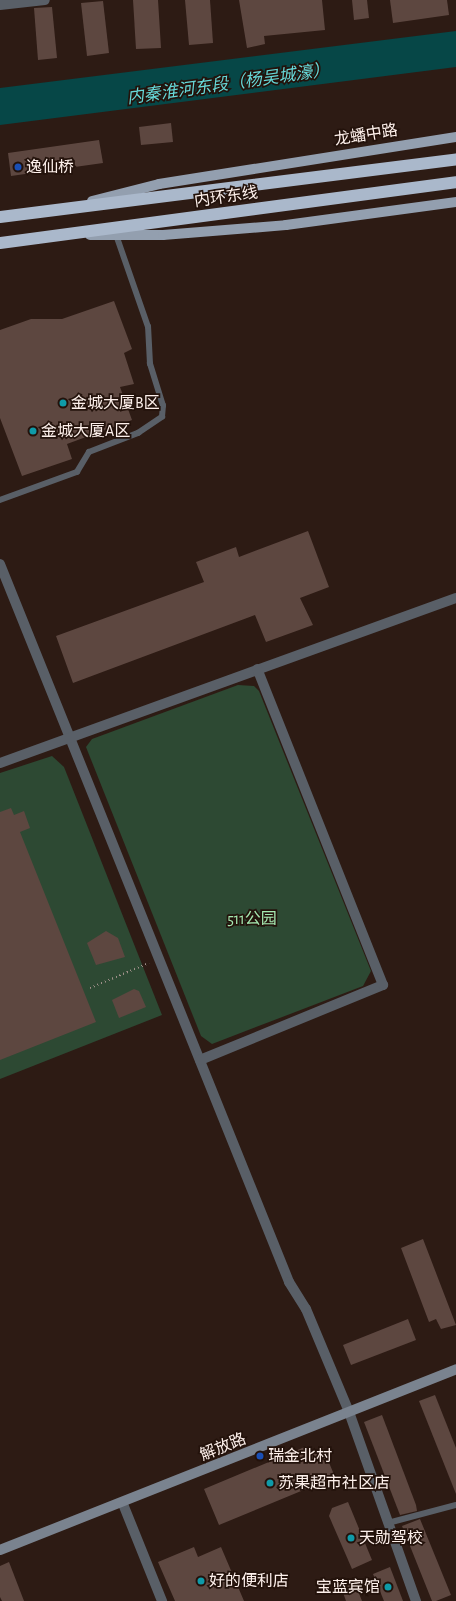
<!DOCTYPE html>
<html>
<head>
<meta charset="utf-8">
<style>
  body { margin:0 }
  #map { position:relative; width:456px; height:1601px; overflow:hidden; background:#2d1b14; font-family:"Alegreya Sans","Noto Sans SC",sans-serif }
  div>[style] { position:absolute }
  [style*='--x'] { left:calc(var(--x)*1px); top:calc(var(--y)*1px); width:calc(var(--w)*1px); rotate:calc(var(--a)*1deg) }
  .green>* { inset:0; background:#2d4933 }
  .water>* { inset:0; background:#064747 }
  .building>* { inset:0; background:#5d4740 }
  .path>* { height:2px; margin-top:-1px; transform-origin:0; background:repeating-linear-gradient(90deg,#9f908a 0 1px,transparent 0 4px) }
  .lane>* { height:5.5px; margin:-2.75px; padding:0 2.75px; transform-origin:2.75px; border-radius:2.75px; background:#595f67 }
  .street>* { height:10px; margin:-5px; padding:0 5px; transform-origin:5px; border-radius:5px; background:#595f67 }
  .secondary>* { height:10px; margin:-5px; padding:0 5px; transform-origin:5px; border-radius:5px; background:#7a838f }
  .primary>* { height:10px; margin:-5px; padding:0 5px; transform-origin:5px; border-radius:5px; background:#939faf }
  .highway>* { height:12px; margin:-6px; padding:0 6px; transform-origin:6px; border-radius:6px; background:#aab8cb }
  .dots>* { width:11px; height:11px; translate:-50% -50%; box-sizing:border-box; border:2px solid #23120b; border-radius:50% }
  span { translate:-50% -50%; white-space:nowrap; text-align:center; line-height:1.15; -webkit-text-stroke:3.5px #23120b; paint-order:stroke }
  .street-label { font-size:16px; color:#fdf0eb }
  .poi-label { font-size:16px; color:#fdf0eb }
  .left { translate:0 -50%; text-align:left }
  .right { translate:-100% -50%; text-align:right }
  .park-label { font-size:16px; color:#a5e9b1 }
  .water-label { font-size:17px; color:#66d8d8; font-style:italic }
</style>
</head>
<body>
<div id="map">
  <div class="green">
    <i style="clip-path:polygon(238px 685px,254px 686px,259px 691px,371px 971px,363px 986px,212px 1044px,201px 1036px,86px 747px,92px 739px)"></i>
    <i style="clip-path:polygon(52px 756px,64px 767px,162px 1015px,0 1079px,0 773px)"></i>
  </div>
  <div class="water">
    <i style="clip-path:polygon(456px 31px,456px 67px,0 125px,0 88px)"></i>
  </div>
  <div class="building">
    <i style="clip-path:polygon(133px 0,158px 0,161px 48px,136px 49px)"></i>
    <i style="clip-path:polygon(185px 0,210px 0,213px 43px,189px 45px)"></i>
    <i style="clip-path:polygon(239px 0,322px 0,325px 30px,264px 36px,265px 44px,247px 48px)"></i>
    <i style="clip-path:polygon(352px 0,367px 0,369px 18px,354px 20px)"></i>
    <i style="clip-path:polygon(390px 0,447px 0,449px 15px,393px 23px)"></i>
    <i style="clip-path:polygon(103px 1px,109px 53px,87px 56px,81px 3px)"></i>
    <i style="clip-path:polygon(52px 7px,57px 58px,38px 60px,34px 8px)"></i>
    <i style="clip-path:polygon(171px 123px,173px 142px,141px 145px,139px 127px)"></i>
    <i style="clip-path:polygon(99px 140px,103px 163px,11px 176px,8px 153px)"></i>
    <i style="clip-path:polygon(114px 301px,132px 349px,124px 353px,134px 384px,120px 387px,132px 420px,67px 444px,72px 459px,22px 476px,0 418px,0 330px,31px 319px,62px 319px)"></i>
    <i style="clip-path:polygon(308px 531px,329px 587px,300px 598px,313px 625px,266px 642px,255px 615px,73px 683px,56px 636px,204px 582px,196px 562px,236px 547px,239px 557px)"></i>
    <i style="clip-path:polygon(11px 808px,14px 815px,24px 811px,30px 828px,20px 832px,96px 1022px,0 1060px,0 812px)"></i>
    <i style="clip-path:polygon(106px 931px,118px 938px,125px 957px,96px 965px,87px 943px)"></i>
    <i style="clip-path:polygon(134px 989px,139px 991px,146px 1007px,119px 1018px,112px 1000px)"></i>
    <i style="clip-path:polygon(423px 1239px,456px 1325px,441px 1329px,436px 1319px,429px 1322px,401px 1248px)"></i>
    <i style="clip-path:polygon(408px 1319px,416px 1340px,351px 1365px,343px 1345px)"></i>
    <i style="clip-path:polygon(435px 1395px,456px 1448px,456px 1494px,419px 1401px)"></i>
    <i style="clip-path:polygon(382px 1415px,416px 1505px,417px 1511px,400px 1515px,364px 1422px)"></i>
    <i style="clip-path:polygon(307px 1446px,309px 1453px,323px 1448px,335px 1477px,219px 1525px,204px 1489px)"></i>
    <i style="clip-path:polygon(348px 1502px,372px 1560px,352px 1569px,329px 1516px,332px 1508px)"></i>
    <i style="clip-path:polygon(420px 1519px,451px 1595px,436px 1601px,432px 1601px,402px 1526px)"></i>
    <i style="clip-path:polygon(194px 1547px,198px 1557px,221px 1547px,244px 1601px,175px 1601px,158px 1562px)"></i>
    <i style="clip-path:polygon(9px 1562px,24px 1601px,2px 1601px,0 1597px,0 1566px)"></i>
    <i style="clip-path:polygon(390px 1567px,403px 1601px,384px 1601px,373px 1574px)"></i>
    <i style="clip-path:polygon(354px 1581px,362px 1601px,346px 1601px,341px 1587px)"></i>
  </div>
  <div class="path">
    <i style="--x:90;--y:988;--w:64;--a:-23"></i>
  </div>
  <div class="lane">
    <i style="--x:0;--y:500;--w:82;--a:-20"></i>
    <i style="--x:77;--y:472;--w:23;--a:-59"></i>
    <i style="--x:89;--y:452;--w:53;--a:-21.2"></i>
    <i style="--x:138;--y:433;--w:29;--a:-34"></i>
    <i style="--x:162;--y:417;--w:11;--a:-85"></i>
    <i style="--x:163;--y:406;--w:44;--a:-107.2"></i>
    <i style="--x:150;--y:364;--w:37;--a:-93"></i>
    <i style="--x:148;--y:327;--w:97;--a:-109.2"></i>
    <i style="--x:388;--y:1523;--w:70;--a:-14.8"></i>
  </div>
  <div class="street">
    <i style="--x:0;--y:5;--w:45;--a:-6.3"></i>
    <i style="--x:0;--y:564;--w:774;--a:68.07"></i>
    <i style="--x:289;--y:1282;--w:32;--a:58"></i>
    <i style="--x:306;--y:1309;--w:112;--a:67.3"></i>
    <i style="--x:349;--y:1412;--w:201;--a:70.5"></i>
    <i style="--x:0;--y:763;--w:485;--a:-19.9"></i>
    <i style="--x:200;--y:1060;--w:198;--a:-22.3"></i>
    <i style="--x:383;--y:985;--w:340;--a:-111.7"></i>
    <i style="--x:123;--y:1504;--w:105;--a:68.1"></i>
  </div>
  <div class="secondary">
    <i style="--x:0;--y:1550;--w:491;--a:-21.6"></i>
  </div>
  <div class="primary">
    <i style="--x:92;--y:201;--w:69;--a:-14.2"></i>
    <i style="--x:159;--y:184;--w:301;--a:-9"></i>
    <i style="--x:90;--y:235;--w:73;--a:0"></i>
    <i style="--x:163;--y:235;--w:123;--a:-4.6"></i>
    <i style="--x:286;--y:225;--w:172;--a:-7.7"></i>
  </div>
  <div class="highway">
    <i style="--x:0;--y:217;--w:460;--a:-7.2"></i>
    <i style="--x:0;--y:243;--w:460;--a:-7.6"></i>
  </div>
  <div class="dots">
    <i style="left:18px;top:167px;background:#1a4fb4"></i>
    <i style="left:63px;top:403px;background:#0f9aa8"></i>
    <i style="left:33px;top:431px;background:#0f9aa8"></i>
    <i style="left:260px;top:1456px;background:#1a4fb4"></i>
    <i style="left:270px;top:1483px;background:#0f9aa8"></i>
    <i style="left:351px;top:1538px;background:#0f9aa8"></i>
    <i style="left:201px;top:1581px;background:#0f9aa8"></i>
    <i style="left:388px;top:1587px;background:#0f9aa8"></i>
  </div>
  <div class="street-label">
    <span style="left:366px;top:135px;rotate:-9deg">龙蟠中路</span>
    <span style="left:226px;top:197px;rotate:-8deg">内环东线</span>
    <span style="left:223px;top:1447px;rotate:-22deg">解放路</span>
  </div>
  <div class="poi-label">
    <span class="left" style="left:26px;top:167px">逸仙桥</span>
    <span class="left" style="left:71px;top:403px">金城大厦B区</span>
    <span class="left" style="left:41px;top:431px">金城大厦A区</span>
    <span class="left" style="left:268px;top:1456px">瑞金北村</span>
    <span class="left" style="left:278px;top:1483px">苏果超市社区店</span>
    <span class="left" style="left:359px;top:1538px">天勋驾校</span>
    <span class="left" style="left:209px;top:1581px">好的便利店</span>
    <span class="right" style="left:380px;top:1587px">宝蓝宾馆</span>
  </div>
  <div class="park-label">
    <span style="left:252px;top:919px">511公园</span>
  </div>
  <div class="water-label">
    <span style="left:228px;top:84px;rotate:-8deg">内秦淮河东段（杨吴城濠）</span>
  </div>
</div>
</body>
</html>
